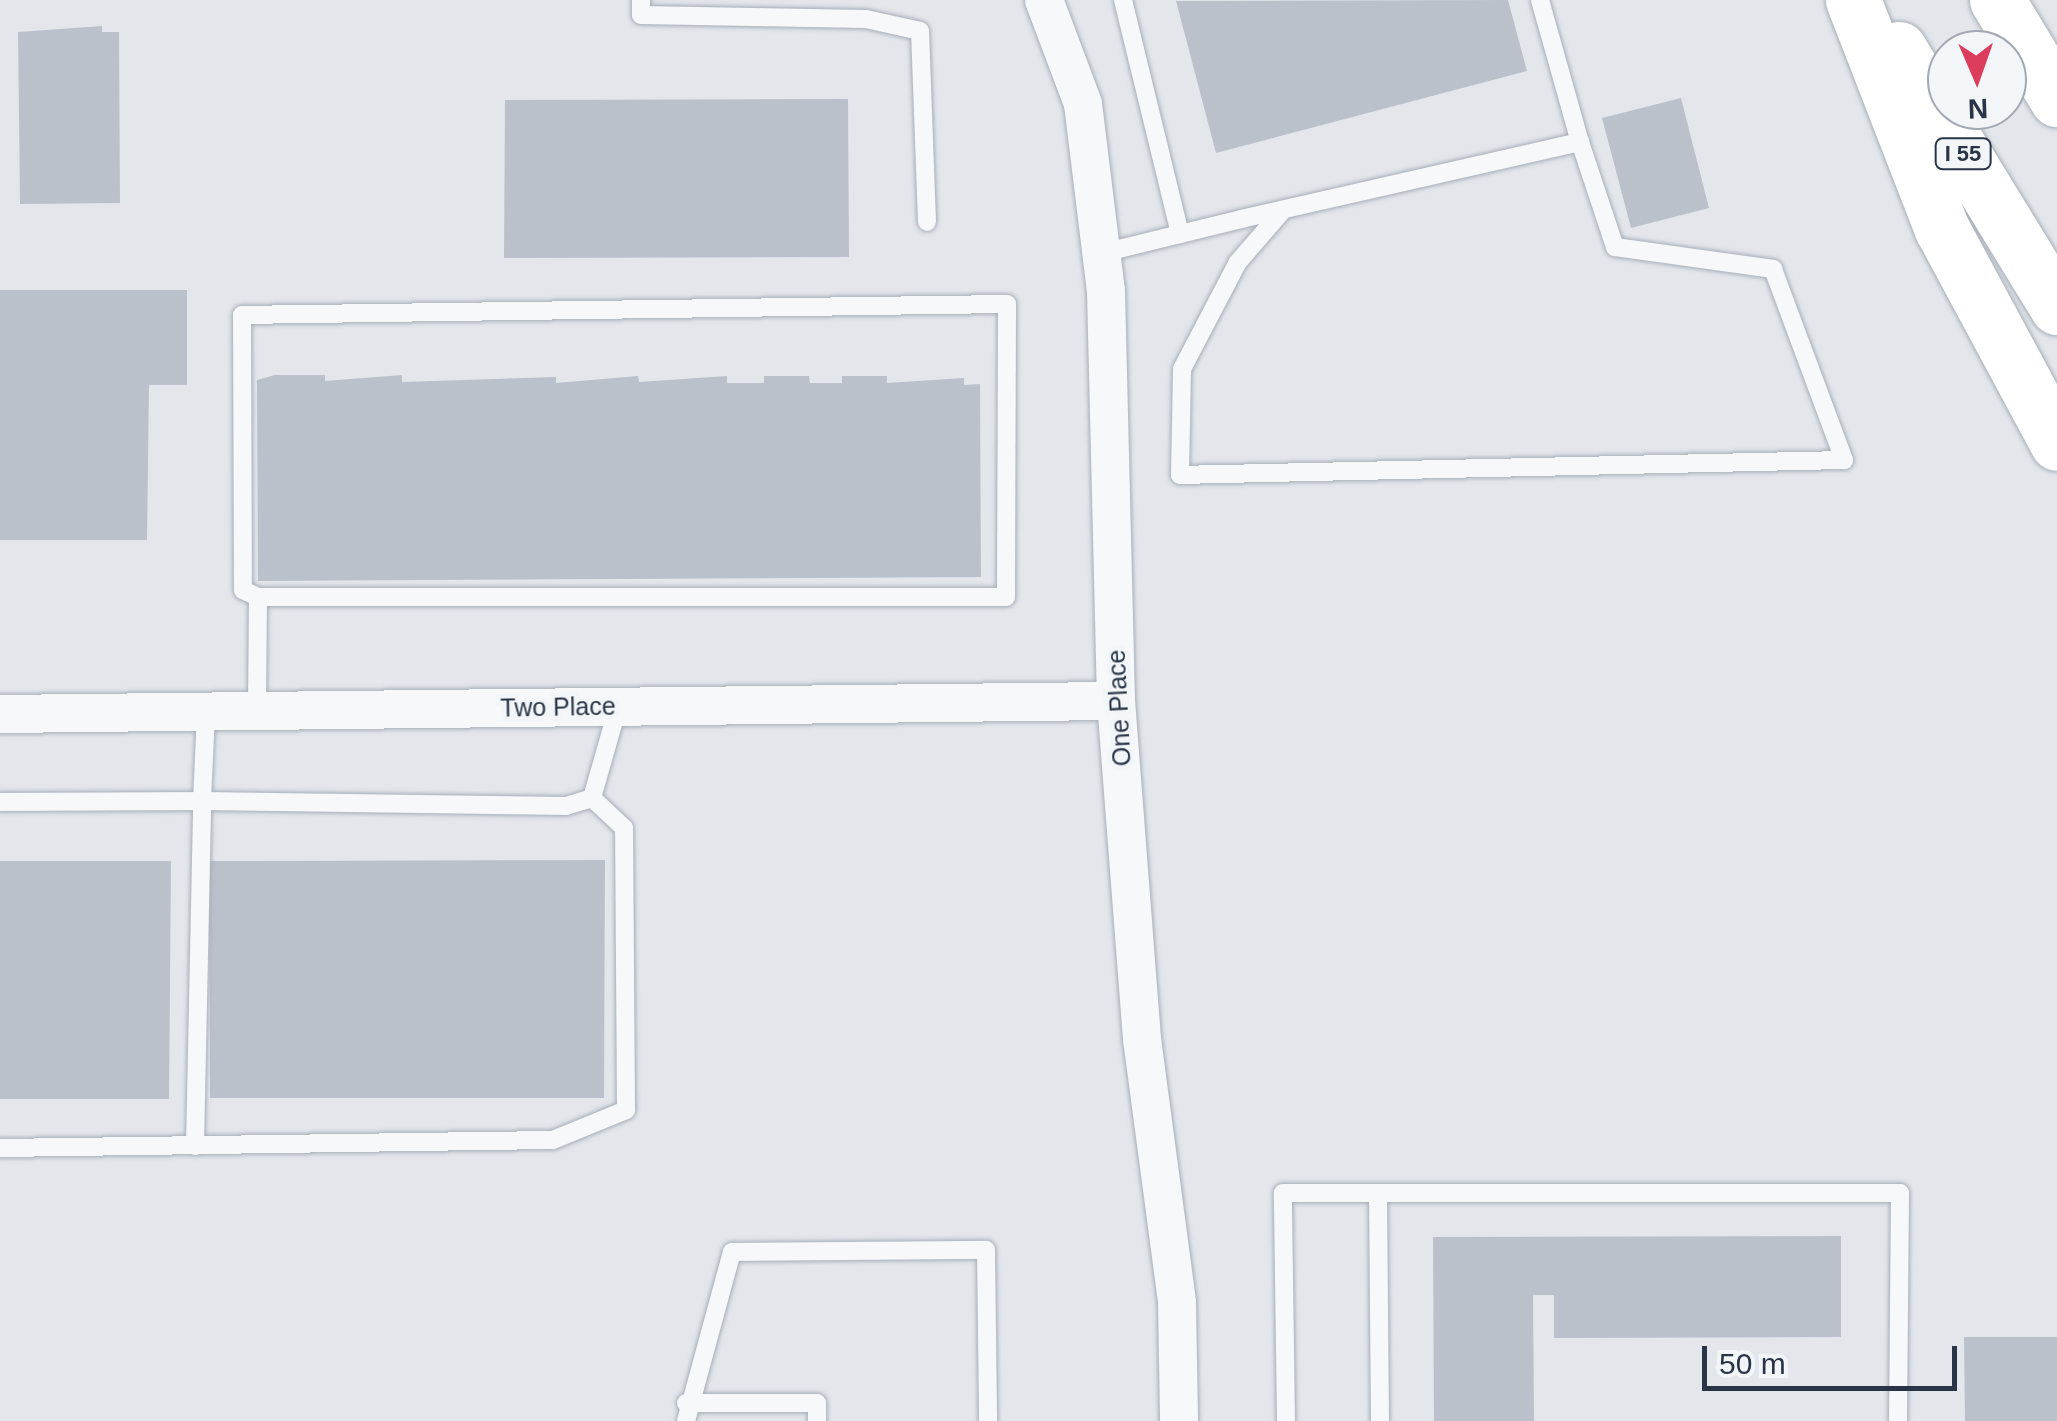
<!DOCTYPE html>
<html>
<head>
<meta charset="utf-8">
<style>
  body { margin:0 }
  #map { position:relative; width:2057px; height:1421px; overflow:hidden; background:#e3e7ec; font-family:Arial,sans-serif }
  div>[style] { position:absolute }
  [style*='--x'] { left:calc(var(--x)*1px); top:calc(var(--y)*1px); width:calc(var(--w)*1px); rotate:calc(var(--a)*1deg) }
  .building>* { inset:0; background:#bac1cb }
  .roads { filter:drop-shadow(0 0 2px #a7aeb7) drop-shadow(0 0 2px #a7aeb7) }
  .lane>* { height:18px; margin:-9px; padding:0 9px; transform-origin:9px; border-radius:9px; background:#f6f8fa }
  .street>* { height:38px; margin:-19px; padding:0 19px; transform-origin:19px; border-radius:19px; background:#f6f8fa }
  .highway>* { height:55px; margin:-27.5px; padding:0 27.5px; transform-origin:27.5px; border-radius:27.5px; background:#fff }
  span { translate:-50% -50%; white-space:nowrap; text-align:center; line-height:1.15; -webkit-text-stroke:10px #f3f6f9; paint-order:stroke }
  .shield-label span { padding:2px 8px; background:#f3f6f9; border:2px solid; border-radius:8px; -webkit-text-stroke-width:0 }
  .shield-label { font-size:22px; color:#293547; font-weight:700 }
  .street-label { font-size:25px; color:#293547 }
  .north { position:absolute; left:1927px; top:30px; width:100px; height:100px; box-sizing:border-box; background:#f3f6f9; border:2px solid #a2a9b2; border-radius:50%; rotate:178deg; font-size:28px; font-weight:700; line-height:40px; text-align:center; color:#293547 }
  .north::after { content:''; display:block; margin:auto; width:35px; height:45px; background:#dc3d5d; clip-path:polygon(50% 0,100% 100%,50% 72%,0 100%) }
  .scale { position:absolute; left:1702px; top:1346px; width:255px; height:45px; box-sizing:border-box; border:5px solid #293547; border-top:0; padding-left:12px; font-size:30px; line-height:35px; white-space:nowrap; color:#293547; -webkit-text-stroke:8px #f3f6f9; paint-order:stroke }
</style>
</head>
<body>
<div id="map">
  <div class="building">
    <i style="clip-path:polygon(1508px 0,1527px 71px,1216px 153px,1176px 1px)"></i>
    <i style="clip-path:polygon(102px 26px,102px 32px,119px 32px,120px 203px,20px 204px,18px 32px)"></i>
    <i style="clip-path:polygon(1681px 98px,1709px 208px,1631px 228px,1602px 118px)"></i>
    <i style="clip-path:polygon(848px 99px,849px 257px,504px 258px,505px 100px)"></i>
    <i style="clip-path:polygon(0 290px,187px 290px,187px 385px,149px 385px,147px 540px,0 540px)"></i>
    <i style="clip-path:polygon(275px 375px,325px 375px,325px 381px,402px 375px,402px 382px,556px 377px,556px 383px,638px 376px,639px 382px,727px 376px,727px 383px,764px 383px,764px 376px,809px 376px,810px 383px,842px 383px,842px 376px,887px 376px,887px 383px,964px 378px,964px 385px,980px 384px,981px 577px,258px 581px,257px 380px)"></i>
    <i style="clip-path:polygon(605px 860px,604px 1098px,210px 1098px,209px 861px)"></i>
    <i style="clip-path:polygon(0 861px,171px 861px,169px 1099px,0 1099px)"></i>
    <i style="clip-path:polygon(1841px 1236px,1841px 1337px,1554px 1338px,1554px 1295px,1533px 1295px,1534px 1421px,1434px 1421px,1433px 1237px)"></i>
    <i style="clip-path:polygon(1964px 1337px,2057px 1337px,2057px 1421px,1965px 1421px)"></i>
  </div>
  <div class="roads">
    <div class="lane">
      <i style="--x:641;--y:0;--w:15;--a:90"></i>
      <i style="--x:641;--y:15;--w:225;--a:1"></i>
      <i style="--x:866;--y:19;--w:55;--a:12.5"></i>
      <i style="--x:920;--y:31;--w:191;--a:87.9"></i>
      <i style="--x:1123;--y:0;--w:241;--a:76.3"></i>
      <i style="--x:1540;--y:0;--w:148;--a:74.3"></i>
      <i style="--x:1102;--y:253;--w:143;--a:-13.7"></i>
      <i style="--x:1241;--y:219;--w:348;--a:-12.8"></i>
      <i style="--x:1580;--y:142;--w:111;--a:71.6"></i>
      <i style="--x:1615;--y:247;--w:160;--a:7.9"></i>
      <i style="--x:1773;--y:269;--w:204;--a:69.6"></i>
      <i style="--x:1844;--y:460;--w:664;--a:178.71"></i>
      <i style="--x:1180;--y:475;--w:106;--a:-88.9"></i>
      <i style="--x:1182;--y:369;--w:121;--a:-62.4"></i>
      <i style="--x:1238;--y:262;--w:69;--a:-49.1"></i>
      <i style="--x:257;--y:710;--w:113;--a:-89.5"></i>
      <i style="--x:258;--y:597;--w:748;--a:0"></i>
      <i style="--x:1006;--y:597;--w:293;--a:-89.8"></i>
      <i style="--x:1007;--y:304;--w:765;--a:179.18"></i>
      <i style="--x:242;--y:315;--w:275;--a:89.8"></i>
      <i style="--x:243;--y:590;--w:17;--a:25"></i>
      <i style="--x:0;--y:802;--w:202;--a:-0.3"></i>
      <i style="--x:202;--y:801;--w:89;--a:-87.4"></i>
      <i style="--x:195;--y:1146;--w:345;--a:-88.8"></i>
      <i style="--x:202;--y:801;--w:364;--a:0.8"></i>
      <i style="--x:566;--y:806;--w:27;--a:-17"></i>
      <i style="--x:592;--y:798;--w:95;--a:-74.1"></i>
      <i style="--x:0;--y:1148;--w:553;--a:-0.83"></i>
      <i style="--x:553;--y:1140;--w:79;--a:-22.3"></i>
      <i style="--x:626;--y:1110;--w:282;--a:-90.4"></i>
      <i style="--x:624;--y:828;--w:44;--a:-136.8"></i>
      <i style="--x:1378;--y:1194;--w:227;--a:89.5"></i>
      <i style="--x:686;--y:1403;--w:131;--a:0"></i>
      <i style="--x:817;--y:1403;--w:18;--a:90"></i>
      <i style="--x:686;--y:1421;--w:175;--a:-74.8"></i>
      <i style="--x:732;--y:1252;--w:254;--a:-0.5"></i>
      <i style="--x:986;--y:1250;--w:171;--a:89.3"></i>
      <i style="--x:1286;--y:1421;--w:228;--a:-90.8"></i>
      <i style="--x:1283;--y:1193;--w:617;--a:0"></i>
      <i style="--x:1900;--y:1193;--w:228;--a:90.5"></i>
    </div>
    <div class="street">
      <i style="--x:1044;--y:0;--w:111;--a:69.4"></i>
      <i style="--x:1083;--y:104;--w:188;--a:83"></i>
      <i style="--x:1106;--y:291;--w:410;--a:88.6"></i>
      <i style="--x:1116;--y:701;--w:339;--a:85.6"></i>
      <i style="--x:1142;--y:1039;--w:266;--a:82.4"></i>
      <i style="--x:1177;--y:1303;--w:118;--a:89"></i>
      <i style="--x:0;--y:714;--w:1116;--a:-0.67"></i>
    </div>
    <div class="highway">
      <i style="--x:1853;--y:0;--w:246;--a:68.8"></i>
      <i style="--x:1942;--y:229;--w:243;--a:61.7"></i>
      <i style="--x:1997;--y:0;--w:116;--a:58.8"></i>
      <i style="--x:1899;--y:49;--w:303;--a:58.5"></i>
    </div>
  </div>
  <div class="shield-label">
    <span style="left:1963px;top:154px">I 55</span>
  </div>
  <div class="street-label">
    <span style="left:558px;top:707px;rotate:-1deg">Two Place</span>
    <span style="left:1119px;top:708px;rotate:-93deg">One Place</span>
  </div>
  <div class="north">N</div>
  <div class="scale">50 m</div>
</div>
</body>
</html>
